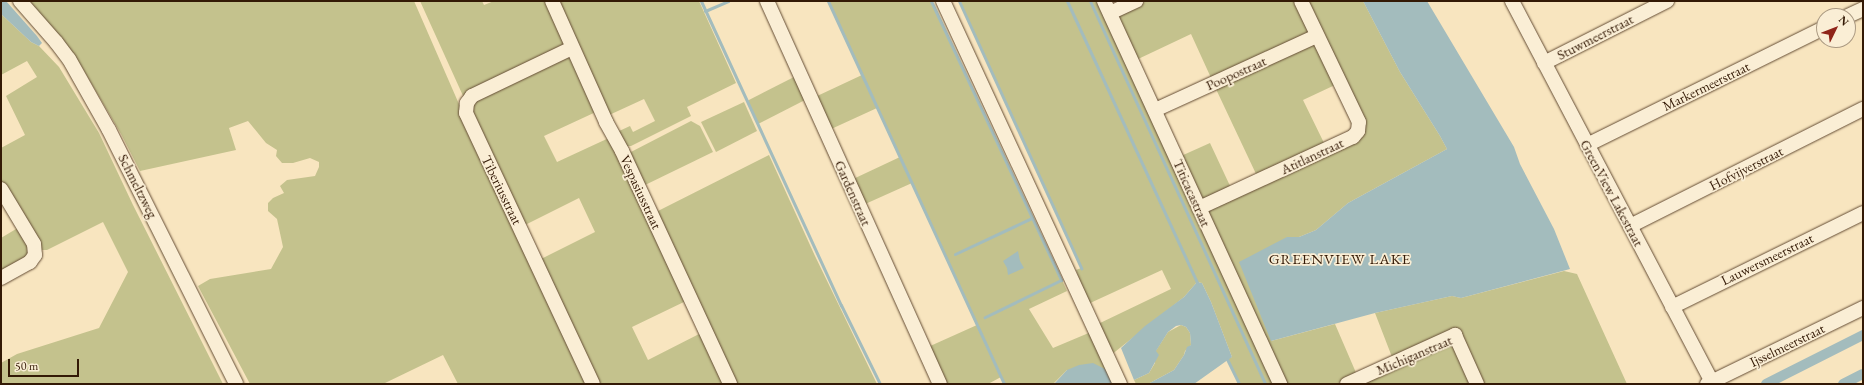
<!DOCTYPE html>
<html>
<head>
<meta charset="utf-8">
<style>
  body { margin:0 }
  #map { position:relative; width:1864px; height:385px; overflow:hidden; background:#f8e5bf; font-family:"EB Garamond",serif }
  div>[style] { position:absolute }
  [style*='--x'] { left:calc(var(--x)*1px); top:calc(var(--y)*1px); width:calc(var(--w)*1px); rotate:calc(var(--a)*1deg) }
  .green>* { inset:0; background:#c4c28d }
  .water>* { inset:0; background:#a3bcbd }
  .stream>* { height:3px; margin:-1.5px; padding:0 1.5px; transform-origin:1.5px; border-radius:1.5px; background:#a3bcbd }
  .canal>* { height:10px; margin:-5px; padding:0 5px; transform-origin:5px; border-radius:5px; background:#a3bcbd }
  .roads { filter:drop-shadow(0 0 1px #644c34) drop-shadow(0 0 1px #644c34) }
  .minor>* { height:14px; margin:-7px; padding:0 7px; transform-origin:7px; border-radius:7px; background:#faeed5 }
  span { translate:-50% -50%; white-space:nowrap; text-align:center; line-height:1.15; -webkit-text-stroke:3.5px #faeed5; paint-order:stroke }
  .street-label { font-size:14px; color:#331905 }
  .neighbourhood-label { font-size:15px; color:#331905; letter-spacing:1px }
  .frame { position:absolute; inset:0; border:2px solid #331905; pointer-events:none }
  .north { position:absolute; left:1816px; top:8px; width:40px; height:40px; box-sizing:border-box; background:#faeed5; border:1px solid #aa9982; border-radius:50%; rotate:47deg; font-size:11px; font-weight:700; line-height:16px; text-align:center; color:#331905 }
  .north::after { content:''; display:block; margin:auto; width:14px; height:18px; background:#8f2418; clip-path:polygon(50% 0,100% 100%,50% 72%,0 100%) }
  .scale { position:absolute; left:8px; top:359px; width:71px; height:18px; box-sizing:border-box; border:2px solid #331905; border-top:0; padding-left:5px; font-size:12px; line-height:14px; white-space:nowrap; color:#331905; -webkit-text-stroke:3px #faeed5; paint-order:stroke }
</style>
</head>
<body>
<div id="map">
  <div class="green">
    <i style="clip-path:polygon(26px 1px,414px 1px,469px 127px,589px 384px,458px 384px,443px 355px,383px 384px,250px 384px,198px 286px,210px 279px,271px 269px,283px 247px,277px 219px,268px 211px,268px 203px,273px 198px,284px 193px,280px 186px,287px 180px,315px 176px,319px 167px,319px 162px,310px 158px,293px 163px,282px 163px,276px 156px,277px 150px,266px 143px,248px 121px,229px 128px,236px 150px,140px 171px,121px 134px,80px 64px,59px 35px)"></i>
    <i style="clip-path:polygon(420px 1px,482px 1px,484px 5px,494px 1px,550px 1px,568px 46px,464px 98px)"></i>
    <i style="clip-path:polygon(557px 1px,699px 1px,736px 83px,687px 107px,691px 116px,631px 146px,626px 146px,617px 132px,630px 126px,633px 132px,655px 121px,644px 99px,607px 116px)"></i>
    <i style="clip-path:polygon(828px 1px,931px 1px,1067px 291px,1029px 309px,1053px 348px,1091px 332px,1111px 379px,1067px 370px,1053px 384px,1005px 384px,1001px 377px,988px 384px,945px 384px,928px 347px,977px 325px,912px 183px,863px 205px,851px 180px,900px 157px,877px 108px,829px 130px,815px 97px,862px 75px)"></i>
    <i style="clip-path:polygon(959px 1px,1099px 1px,1274px 384px,1239px 384px,1227px 359px,1232px 357px,1211px 302px,1202px 283px,1197px 282px,1184px 297px,1111px 355px,1098px 324px,1171px 289px,1162px 270px,1088px 304px,1076px 270px,1081px 268px)"></i>
    <i style="clip-path:polygon(1147px 1px,1298px 1px,1310px 34px,1212px 80px,1191px 34px,1136px 60px,1118px 20px,1119px 16px,1123px 12px)"></i>
    <i style="clip-path:polygon(1307px 1px,1363px 1px,1400px 72px,1440px 136px,1447px 149px,1348px 203px,1316px 230px,1299px 237px,1287px 237px,1271px 341px,1335px 324px,1357px 375px,1336px 384px,1284px 384px,1207px 211px,1358px 139px)"></i>
    <i style="clip-path:polygon(1px 14px,31px 42px,39px 46px,59px 67px,99px 133px,133px 205px,223px 384px,1px 384px,1px 363px,17px 354px,99px 328px,128px 272px,103px 222px,47px 250px,38px 250px,1px 184px,1px 148px,25px 135px,6px 96px,37px 77px,27px 61px,1px 75px)"></i>
    <i style="clip-path:polygon(1315px 44px,1335px 85px,1303px 100px,1325px 145px,1257px 176px,1215px 87px)"></i>
    <i style="clip-path:polygon(568px 55px,598px 111px,544px 136px,557px 162px,611px 137px,688px 300px,632px 327px,648px 360px,703px 332px,727px 384px,597px 384px,539px 260px,595px 232px,579px 198px,523px 226px,470px 115px,471px 102px)"></i>
    <i style="clip-path:polygon(794px 77px,805px 100px,758px 124px,747px 101px)"></i>
    <i style="clip-path:polygon(744px 102px,757px 131px,716px 152px,701px 122px)"></i>
    <i style="clip-path:polygon(691px 121px,700px 126px,713px 152px,643px 186px,629px 153px)"></i>
    <i style="clip-path:polygon(1210px 143px,1231px 188px,1209px 198px,1202px 199px,1181px 156px)"></i>
    <i style="clip-path:polygon(769px 155px,815px 256px,877px 384px,734px 384px,654px 213px)"></i>
    <i style="clip-path:polygon(21px 226px,31px 255px,1px 275px,1px 238px)"></i>
    <i style="clip-path:polygon(1564px 271px,1577px 274px,1627px 384px,1482px 384px,1457px 330px,1392px 357px,1375px 313px,1452px 296px,1461px 298px)"></i>
    <i style="clip-path:polygon(1181px 325px,1186px 327px,1190px 333px,1191px 345px,1185px 351px,1184px 355px,1174px 370px,1148px 384px,1136px 384px,1134px 380px,1149px 373px,1155px 363px,1155px 352px,1168px 332px)"></i>
    <i style="clip-path:polygon(1450px 343px,1455px 346px,1472px 384px,1356px 384px)"></i>
  </div>
  <div class="water">
    <i style="clip-path:polygon(1px 1px,6px 1px,37px 36px,42px 43px,39px 46px,31px 42px,1px 14px)"></i>
    <i style="clip-path:polygon(1363px 1px,1427px 1px,1514px 147px,1520px 164px,1554px 229px,1570px 269px,1461px 298px,1452px 296px,1375px 313px,1271px 341px,1239px 262px,1287px 237px,1299px 237px,1316px 230px,1348px 203px,1447px 149px,1440px 136px,1400px 72px)"></i>
    <i style="clip-path:polygon(1018px 251px,1020px 261px,1024px 268px,1008px 275px,1007px 268px,1003px 261px)"></i>
    <i style="clip-path:polygon(1197px 282px,1202px 283px,1211px 302px,1232px 357px,1194px 384px,1148px 384px,1174px 370px,1184px 355px,1187px 347px,1191px 345px,1190px 333px,1186px 327px,1181px 325px,1176px 326px,1168px 332px,1156px 351px,1159px 355px,1149px 373px,1134px 380px,1121px 348px,1145px 326px,1184px 297px)"></i>
    <i style="clip-path:polygon(1093px 363px,1105px 369px,1113px 384px,1054px 384px,1067px 370px,1079px 365px)"></i>
  </div>
  <div class="stream">
    <i style="--x:701;--y:1;--w:335;--a:65.3"></i>
    <i style="--x:841;--y:305;--w:88;--a:63.7"></i>
    <i style="--x:828;--y:1;--w:422;--a:65.3"></i>
    <i style="--x:931;--y:1;--w:308;--a:65"></i>
    <i style="--x:1061;--y:280;--w:85;--a:154"></i>
    <i style="--x:959;--y:1;--w:294;--a:65.4"></i>
    <i style="--x:1067;--y:1;--w:310;--a:65.2"></i>
    <i style="--x:1090;--y:1;--w:421;--a:65.4"></i>
    <i style="--x:705;--y:11;--w:25;--a:-23"></i>
    <i style="--x:955;--y:254;--w:85;--a:-25.1"></i>
    <i style="--x:1227;--y:359;--w:28;--a:64"></i>
  </div>
  <div class="canal">
    <i style="--x:1766;--y:384;--w:109;--a:-26.8"></i>
    <i style="--x:1843;--y:384;--w:22;--a:-27"></i>
  </div>
  <div class="roads">
    <div class="minor">
      <i style="--x:20;--y:1;--w:55;--a:48.7"></i>
      <i style="--x:56;--y:42;--w:21;--a:53"></i>
      <i style="--x:69;--y:59;--w:81;--a:60.6"></i>
      <i style="--x:109;--y:130;--w:284;--a:63.4"></i>
      <i style="--x:552;--y:1;--w:133;--a:65.9"></i>
      <i style="--x:606;--y:122;--w:33;--a:61"></i>
      <i style="--x:622;--y:151;--w:257;--a:65.1"></i>
      <i style="--x:767;--y:1;--w:420;--a:65.7"></i>
      <i style="--x:943;--y:1;--w:422;--a:65.2"></i>
      <i style="--x:1104;--y:1;--w:422;--a:65.3"></i>
      <i style="--x:1512;--y:1;--w:433;--a:62.3"></i>
      <i style="--x:1110;--y:13;--w:29;--a:-25"></i>
      <i style="--x:1848;--y:16;--w:17;--a:-25"></i>
      <i style="--x:572;--y:48;--w:111;--a:154.4"></i>
      <i style="--x:472;--y:96;--w:9;--a:126"></i>
      <i style="--x:467;--y:103;--w:10;--a:96"></i>
      <i style="--x:466;--y:113;--w:299;--a:64.9"></i>
      <i style="--x:1544;--y:63;--w:138;--a:-26.8"></i>
      <i style="--x:1155;--y:110;--w:178;--a:-24.6"></i>
      <i style="--x:1587;--y:145;--w:264;--a:-26.3"></i>
      <i style="--x:1;--y:189;--w:64;--a:59"></i>
      <i style="--x:34;--y:244;--w:11;--a:85"></i>
      <i style="--x:35;--y:255;--w:9;--a:126"></i>
      <i style="--x:30;--y:262;--w:33;--a:151"></i>
      <i style="--x:1199;--y:208;--w:170;--a:-24.8"></i>
      <i style="--x:1353;--y:137;--w:8;--a:-50"></i>
      <i style="--x:1358;--y:131;--w:9;--a:-84"></i>
      <i style="--x:1359;--y:122;--w:134;--a:-115.6"></i>
      <i style="--x:1630;--y:226;--w:261;--a:-26.7"></i>
      <i style="--x:1672;--y:307;--w:213;--a:-26.2"></i>
      <i style="--x:1347;--y:384;--w:119;--a:-24.4"></i>
      <i style="--x:1455;--y:335;--w:54;--a:65.8"></i>
      <i style="--x:1707;--y:384;--w:174;--a:-26"></i>
    </div>
  </div>
  <div class="street-label">
    <span style="left:1595px;top:37px;rotate:-27deg">Stuwmeerstraat</span>
    <span style="left:1236px;top:73px;rotate:-24deg">Poopostraat</span>
    <span style="left:1706px;top:86px;rotate:-26deg">Markermeerstraat</span>
    <span style="left:1312px;top:156px;rotate:-25deg">Atitlanstraat</span>
    <span style="left:1746px;top:168px;rotate:-27deg">Hofvijverstraat</span>
    <span style="left:138px;top:186px;rotate:63deg">Schmeltzweg</span>
    <span style="left:502px;top:190px;rotate:64deg">Tiberiusstraat</span>
    <span style="left:641px;top:192px;rotate:65deg">Vespasiusstraat</span>
    <span style="left:853px;top:193px;rotate:66deg">Gardenstraat</span>
    <span style="left:1192px;top:193px;rotate:66deg">Titicacastraat</span>
    <span style="left:1612px;top:193px;rotate:62deg">GreenView Lakestraat</span>
    <span style="left:1767px;top:259px;rotate:-26deg">Lauwersmeerstraat</span>
    <span style="left:1787px;top:345px;rotate:-26deg">Ijsselmeerstraat</span>
    <span style="left:1414px;top:355px;rotate:-23deg">Michiganstraat</span>
  </div>
  <div class="neighbourhood-label">
    <span style="left:1340px;top:259px">GREENVIEW LAKE</span>
  </div>
  <div class="frame"></div>
  <div class="north">N</div>
  <div class="scale">50 m</div>
</div>
</body>
</html>
